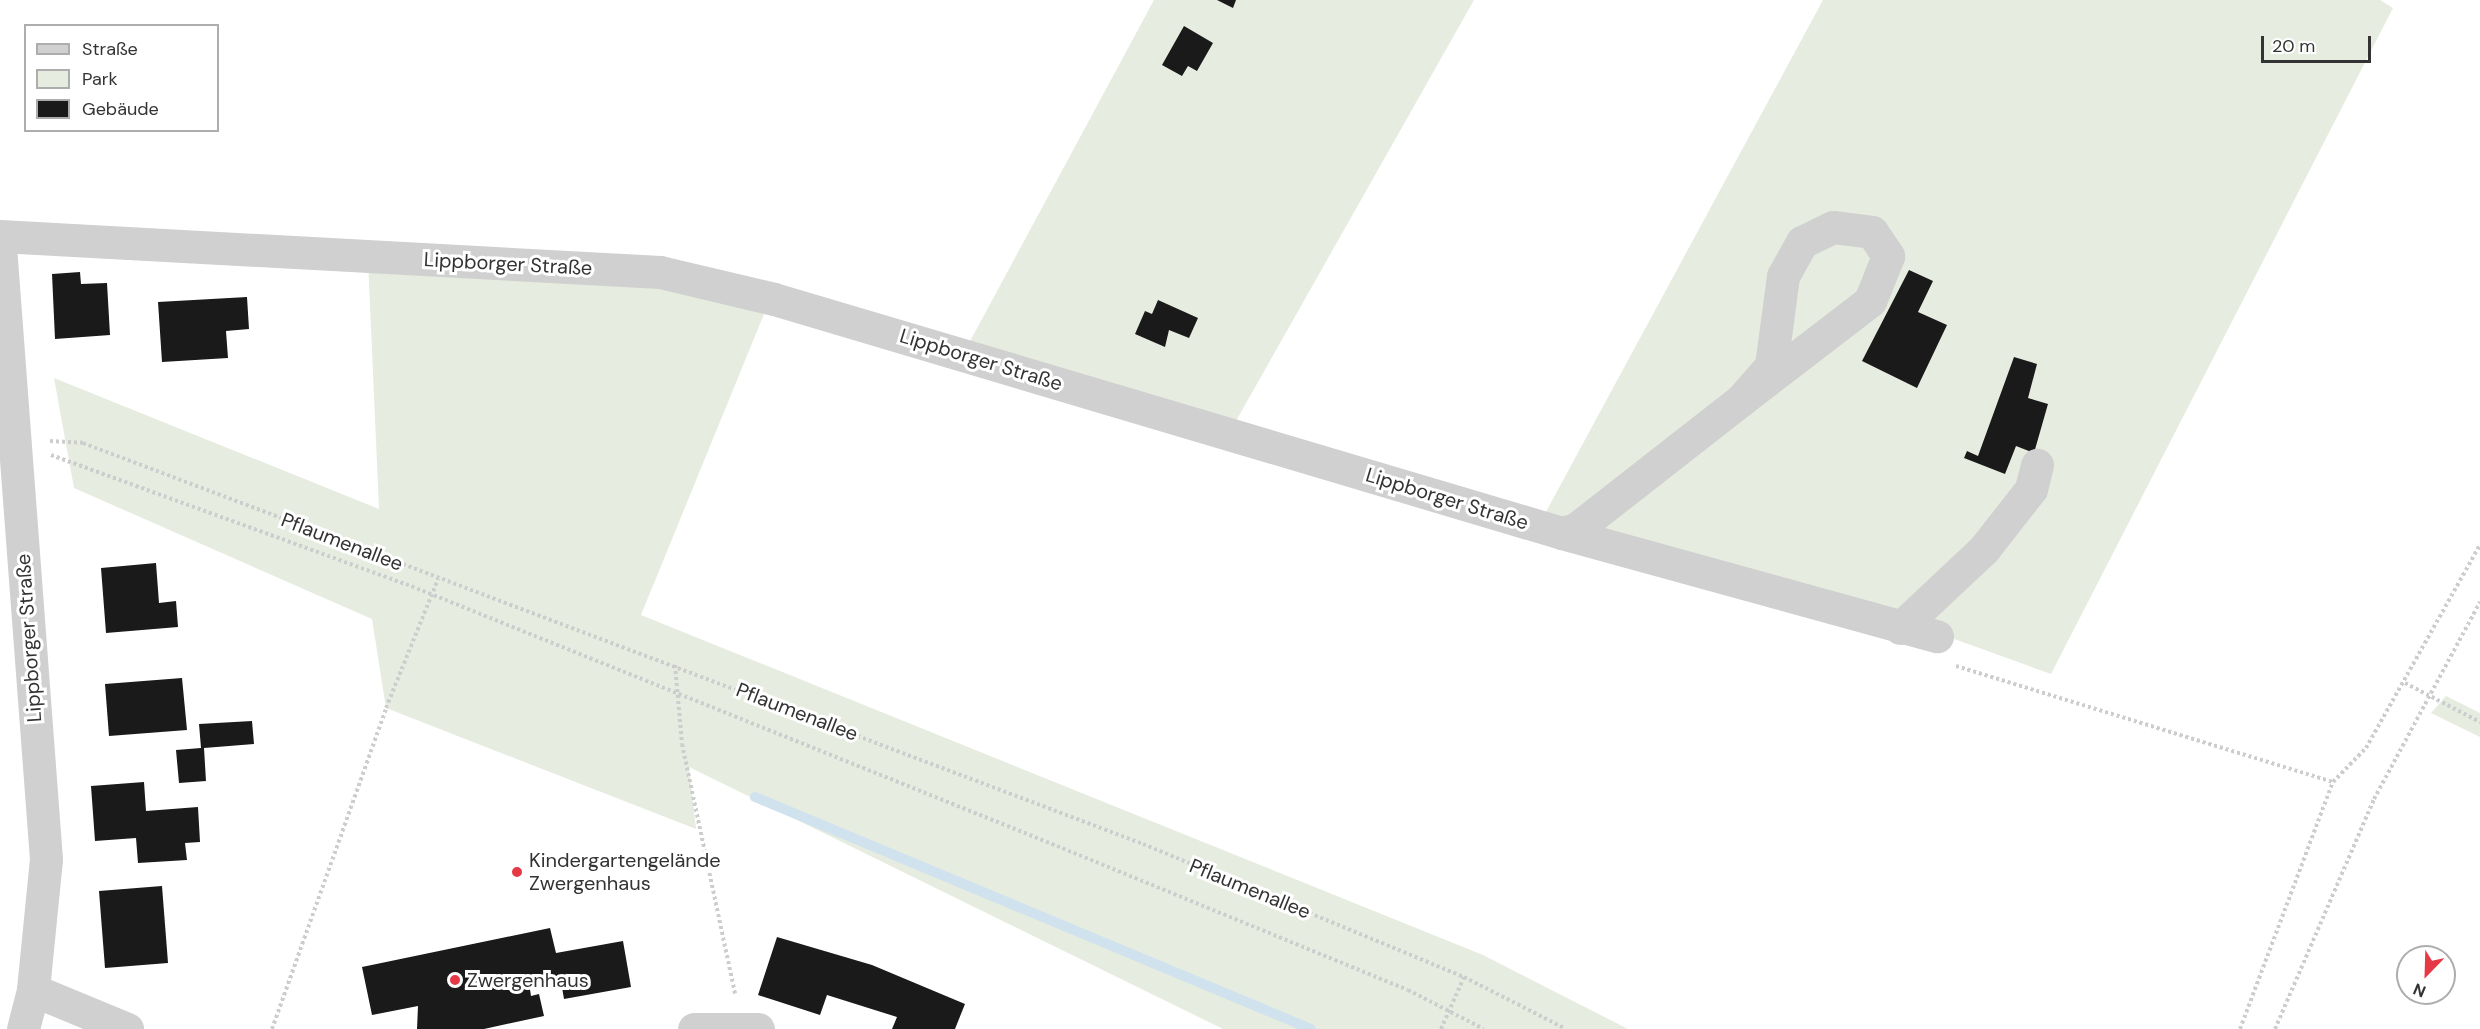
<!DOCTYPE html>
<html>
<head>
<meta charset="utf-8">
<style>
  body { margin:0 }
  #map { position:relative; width:2480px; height:1029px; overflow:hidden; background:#fff; font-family:"DM Sans",sans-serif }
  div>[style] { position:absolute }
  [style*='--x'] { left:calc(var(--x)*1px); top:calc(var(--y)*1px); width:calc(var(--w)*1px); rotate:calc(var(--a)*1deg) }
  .green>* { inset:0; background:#e6ecdf }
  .stream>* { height:10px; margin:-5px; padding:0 5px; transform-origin:5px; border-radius:5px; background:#cfe2ee }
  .building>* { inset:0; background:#1a1a1a }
  .path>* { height:4px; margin-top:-2px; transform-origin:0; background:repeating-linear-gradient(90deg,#cdcdcd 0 3px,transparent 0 6px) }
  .minor>* { height:33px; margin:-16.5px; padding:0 16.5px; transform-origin:16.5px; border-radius:16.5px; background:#d0d0d0 }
  .dots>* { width:16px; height:16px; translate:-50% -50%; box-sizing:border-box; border:3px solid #fff; border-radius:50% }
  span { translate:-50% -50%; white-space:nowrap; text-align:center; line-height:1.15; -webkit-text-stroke:6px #fff; paint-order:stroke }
  .street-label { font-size:20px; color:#333 }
  .poi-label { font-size:20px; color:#333 }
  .left { translate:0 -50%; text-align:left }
  .legend { position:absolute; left:24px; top:24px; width:195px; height:108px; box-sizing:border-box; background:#fff; border:2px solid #adadad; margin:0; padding:8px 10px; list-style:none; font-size:18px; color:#333 }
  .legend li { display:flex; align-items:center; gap:12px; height:30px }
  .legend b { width:30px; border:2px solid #adadad }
  .north { position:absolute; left:2396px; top:945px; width:60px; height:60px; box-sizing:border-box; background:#fff; border:2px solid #adadad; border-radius:50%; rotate:203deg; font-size:16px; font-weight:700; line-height:24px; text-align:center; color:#333 }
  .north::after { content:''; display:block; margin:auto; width:21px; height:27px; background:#e63946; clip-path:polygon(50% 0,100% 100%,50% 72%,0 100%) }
  .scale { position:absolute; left:2261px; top:36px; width:110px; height:27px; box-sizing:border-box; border:3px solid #333; border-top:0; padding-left:8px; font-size:18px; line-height:21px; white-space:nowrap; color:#333; -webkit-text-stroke:4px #fff; paint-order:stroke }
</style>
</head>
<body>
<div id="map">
  <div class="green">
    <i style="clip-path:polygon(1154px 0,1474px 0,1232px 428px,968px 345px)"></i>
    <i style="clip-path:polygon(1823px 0,2380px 0,2393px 8px,2051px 674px,1907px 622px,1541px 521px)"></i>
    <i style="clip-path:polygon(368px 260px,655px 280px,764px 314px,641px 615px,1483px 955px,1628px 1029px,1223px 1029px,689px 767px,696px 829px,386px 708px,372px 619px,74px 488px,54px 378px,379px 509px)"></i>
    <i style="clip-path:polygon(2446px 696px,2480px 713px,2480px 737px,2431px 713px)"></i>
  </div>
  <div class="stream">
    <i style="--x:755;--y:797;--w:602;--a:22.65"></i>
  </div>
  <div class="building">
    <i style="clip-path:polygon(1217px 0,1236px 0,1233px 8px)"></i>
    <i style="clip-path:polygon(1184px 26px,1213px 43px,1197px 71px,1188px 66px,1182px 76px,1162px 65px)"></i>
    <i style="clip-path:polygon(1909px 270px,1933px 281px,1918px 312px,1947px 325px,1917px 388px,1862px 361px)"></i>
    <i style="clip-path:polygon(80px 272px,81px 284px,107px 283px,110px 335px,55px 339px,52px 274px)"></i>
    <i style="clip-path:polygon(247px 297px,249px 329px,226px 331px,228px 358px,162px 362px,158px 302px)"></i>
    <i style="clip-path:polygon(1158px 300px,1198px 318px,1189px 338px,1169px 330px,1165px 347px,1135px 334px,1145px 311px,1152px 314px)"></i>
    <i style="clip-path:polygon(2014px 357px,2037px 364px,2028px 398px,2048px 404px,2034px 453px,2016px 446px,2005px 474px,1964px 458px,1967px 451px,1978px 456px)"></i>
    <i style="clip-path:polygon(156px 563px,159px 603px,176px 601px,178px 627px,106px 633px,101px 568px)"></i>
    <i style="clip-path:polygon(182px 678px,187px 730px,109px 736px,105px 684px)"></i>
    <i style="clip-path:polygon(252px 721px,254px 744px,204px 748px,206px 781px,179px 783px,176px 750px,201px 748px,199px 724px)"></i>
    <i style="clip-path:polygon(144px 782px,146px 811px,198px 807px,200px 842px,185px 843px,187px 860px,138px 863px,136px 838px,95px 841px,91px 786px)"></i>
    <i style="clip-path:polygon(162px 886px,168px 963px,105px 968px,99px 891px)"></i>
    <i style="clip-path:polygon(550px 928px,556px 953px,623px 941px,631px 987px,564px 999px,560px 976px,529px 983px,531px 996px,539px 994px,544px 1016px,484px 1029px,417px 1029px,418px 1006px,372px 1015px,362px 967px)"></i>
    <i style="clip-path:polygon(777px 937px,872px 965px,965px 1004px,955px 1029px,892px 1029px,897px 1017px,827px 995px,820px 1015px,758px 995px)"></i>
  </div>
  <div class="path">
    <i style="--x:50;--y:441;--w:33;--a:3"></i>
    <i style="--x:83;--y:443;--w:1133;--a:20.72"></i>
    <i style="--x:1143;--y:844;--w:347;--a:22.5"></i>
    <i style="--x:1464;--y:977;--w:114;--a:27"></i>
    <i style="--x:51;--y:455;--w:378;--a:20"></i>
    <i style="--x:406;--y:584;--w:702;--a:21.92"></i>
    <i style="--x:1057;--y:846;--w:379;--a:22.3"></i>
    <i style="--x:1408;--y:990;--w:85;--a:27.2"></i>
    <i style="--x:675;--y:665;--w:79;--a:84.9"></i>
    <i style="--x:682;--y:744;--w:256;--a:78"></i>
    <i style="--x:1956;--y:666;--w:394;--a:17.1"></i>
    <i style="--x:2405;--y:683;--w:85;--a:27.5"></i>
    <i style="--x:272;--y:1029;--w:341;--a:-70.4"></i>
    <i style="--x:386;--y:708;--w:139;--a:-68"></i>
    <i style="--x:1441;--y:1029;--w:57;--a:-66.1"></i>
    <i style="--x:2240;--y:1029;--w:264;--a:-69.4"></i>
    <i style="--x:2333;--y:782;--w:47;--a:-45.9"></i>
    <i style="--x:2366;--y:748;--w:233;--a:-60.7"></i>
    <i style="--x:2275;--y:1029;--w:250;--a:-66.7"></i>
    <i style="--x:2374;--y:799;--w:224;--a:-61.7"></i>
  </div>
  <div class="minor">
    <i style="--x:0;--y:236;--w:661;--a:3.12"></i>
    <i style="--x:660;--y:272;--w:117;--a:13.3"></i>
    <i style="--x:774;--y:299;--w:822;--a:16.54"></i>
    <i style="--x:1562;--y:533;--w:389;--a:15.4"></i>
    <i style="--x:0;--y:246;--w:615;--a:85.71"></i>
    <i style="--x:46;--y:859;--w:132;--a:95.7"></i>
    <i style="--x:33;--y:990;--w:40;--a:104.4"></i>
    <i style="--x:1562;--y:533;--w:15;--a:-16"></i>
    <i style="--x:1576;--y:529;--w:209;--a:-38"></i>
    <i style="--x:1741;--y:400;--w:45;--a:-48.6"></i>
    <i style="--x:1771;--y:366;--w:91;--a:-82.4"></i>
    <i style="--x:1783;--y:276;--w:39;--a:-61"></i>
    <i style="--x:1802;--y:242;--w:34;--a:-26"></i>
    <i style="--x:1833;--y:227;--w:39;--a:7"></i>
    <i style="--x:1872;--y:232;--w:29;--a:56"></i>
    <i style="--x:1888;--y:256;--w:48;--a:111.8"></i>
    <i style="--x:1870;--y:301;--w:163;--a:142.5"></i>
    <i style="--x:1900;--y:628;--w:115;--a:-43.2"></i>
    <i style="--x:1984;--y:549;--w:76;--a:-51.9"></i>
    <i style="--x:2031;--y:489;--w:25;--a:-76"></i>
    <i style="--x:33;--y:990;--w:102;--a:22.5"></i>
    <i style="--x:694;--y:1029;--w:64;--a:0"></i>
  </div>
  <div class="dots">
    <i style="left:517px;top:872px;background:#e63946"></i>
    <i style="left:455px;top:980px;background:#e63946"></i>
  </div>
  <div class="street-label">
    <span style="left:508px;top:264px;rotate:3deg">Lippborger Straße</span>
    <span style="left:981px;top:360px;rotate:17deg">Lippborger Straße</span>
    <span style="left:1447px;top:499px;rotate:17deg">Lippborger Straße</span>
    <span style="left:342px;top:542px;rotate:21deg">Pflaumenallee</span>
    <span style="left:29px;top:638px;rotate:-94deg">Lippborger Straße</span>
    <span style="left:797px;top:712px;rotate:21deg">Pflaumenallee</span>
    <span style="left:1250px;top:889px;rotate:22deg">Pflaumenallee</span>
  </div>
  <div class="poi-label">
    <span class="left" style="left:529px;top:872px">Kindergartengelände<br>Zwergenhaus</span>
    <span class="left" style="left:467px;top:980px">Zwergenhaus</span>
  </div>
  <ul class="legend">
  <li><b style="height:8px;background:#d0d0d0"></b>Straße</li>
  <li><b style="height:16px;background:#e6ecdf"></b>Park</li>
  <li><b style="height:16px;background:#1a1a1a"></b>Gebäude</li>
  </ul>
  <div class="north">N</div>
  <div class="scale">20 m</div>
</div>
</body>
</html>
